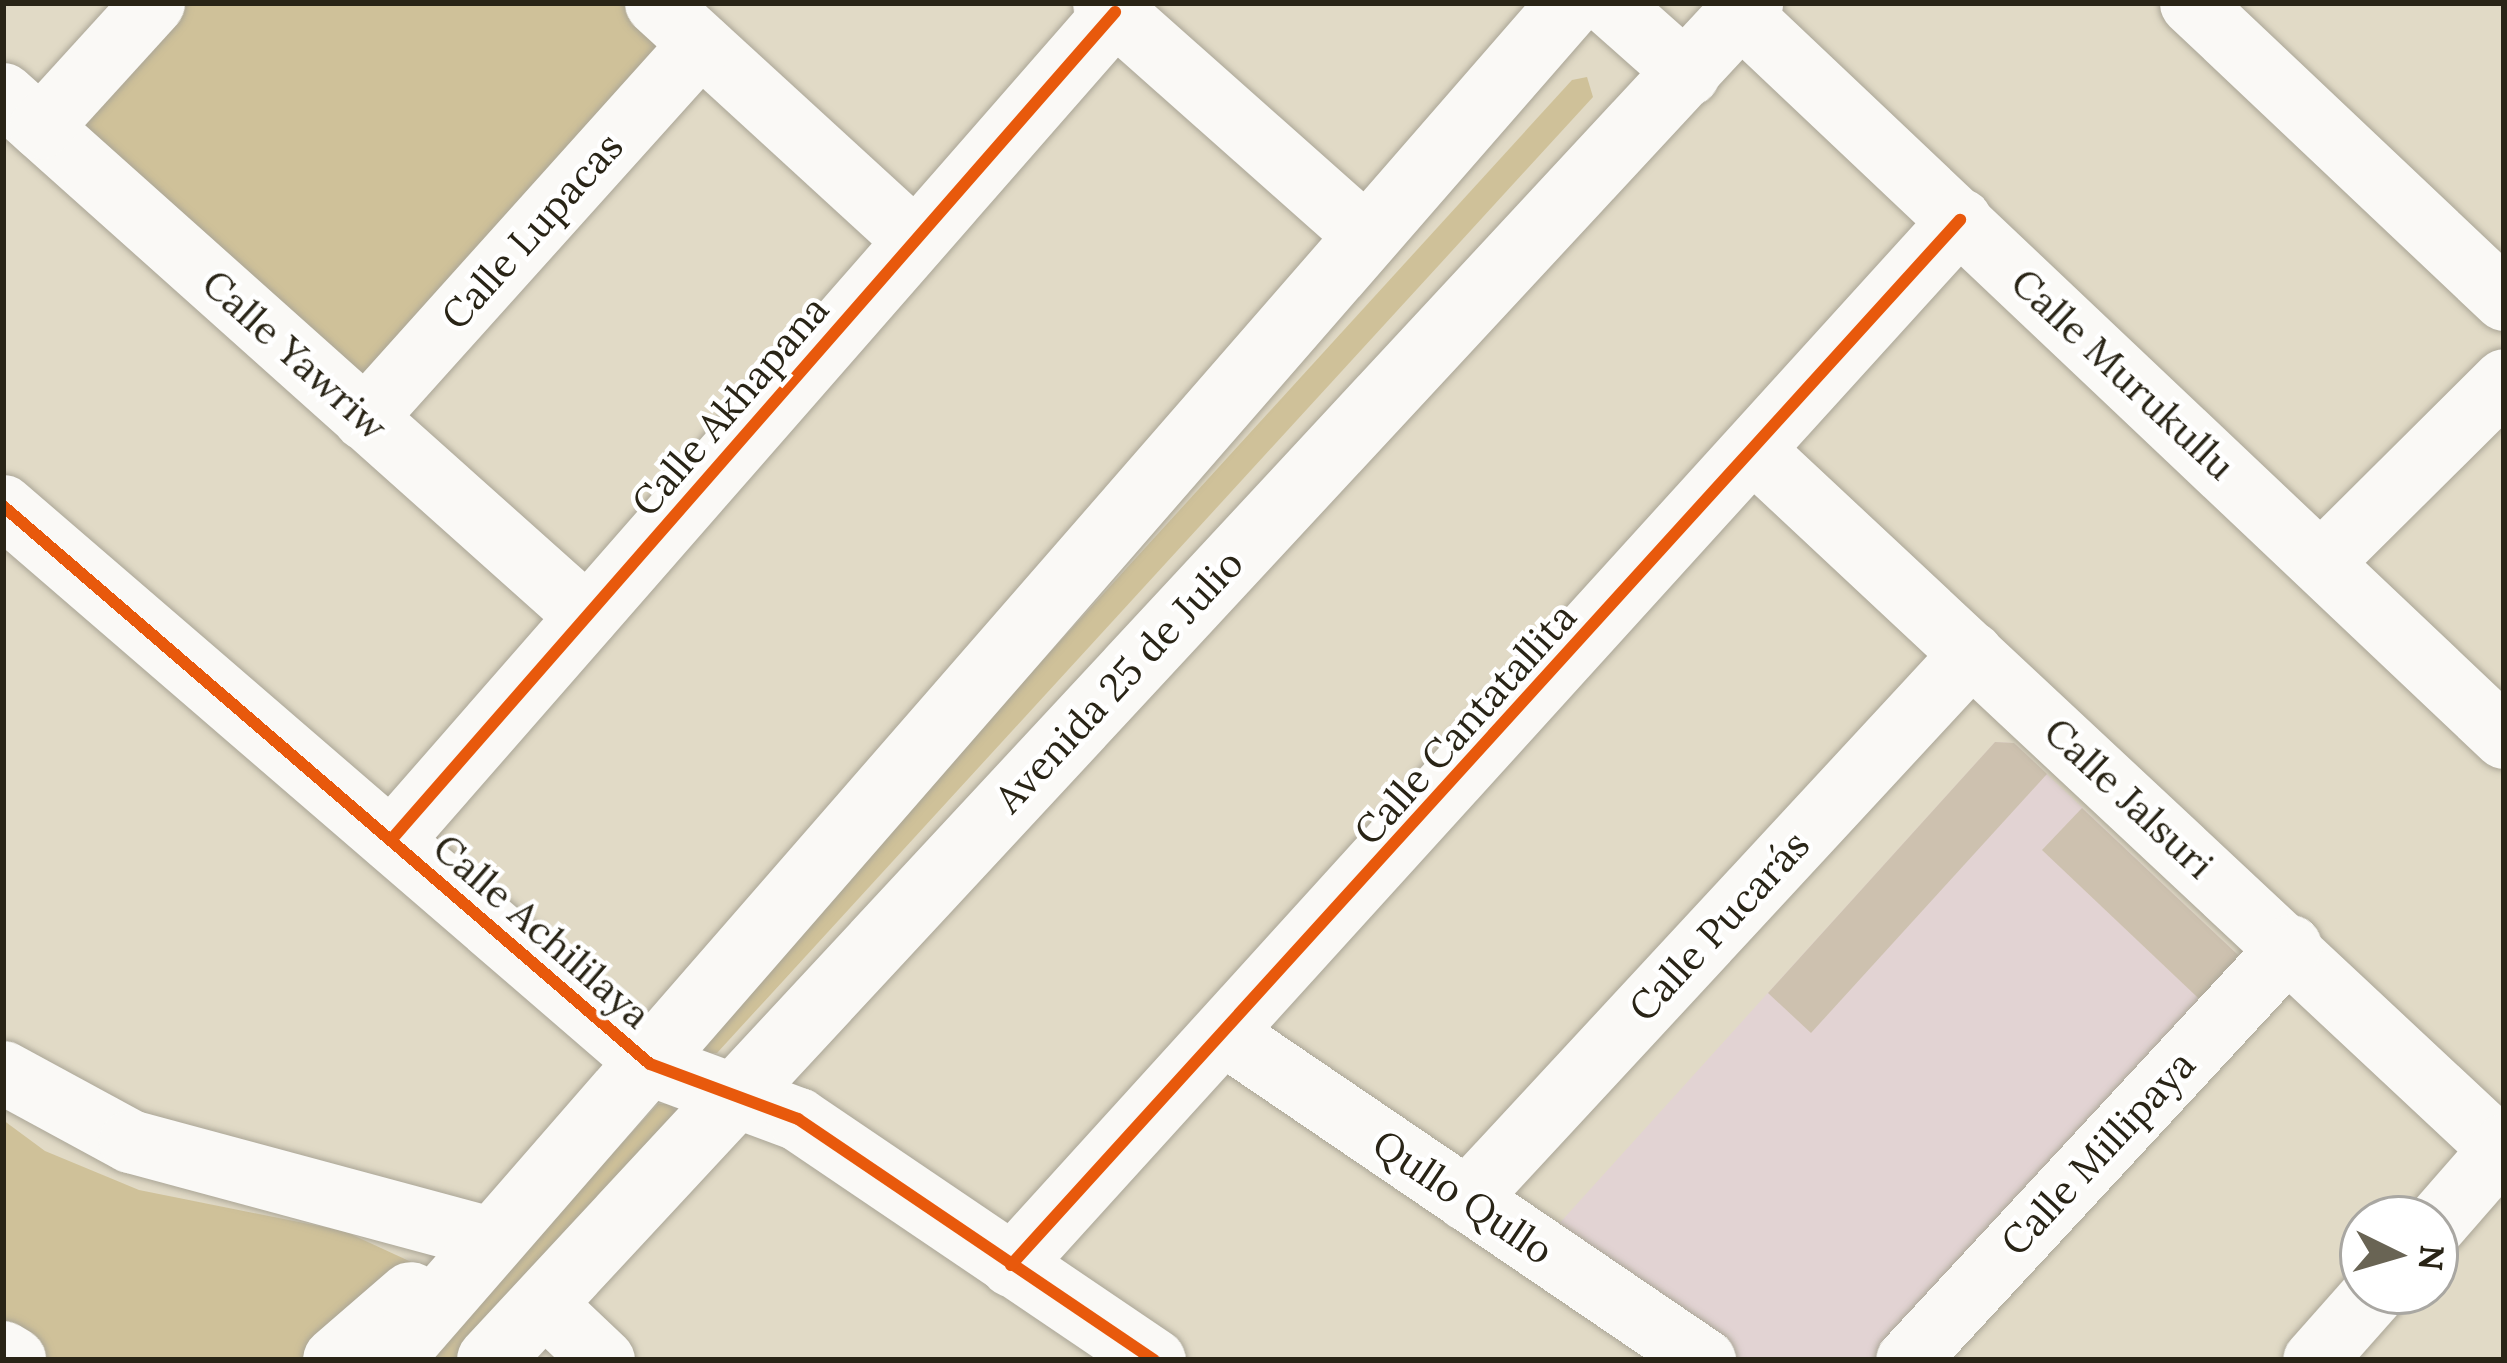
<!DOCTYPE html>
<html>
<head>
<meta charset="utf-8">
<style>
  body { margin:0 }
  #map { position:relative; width:2507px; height:1363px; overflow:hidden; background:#e1dac6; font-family:Lora,serif }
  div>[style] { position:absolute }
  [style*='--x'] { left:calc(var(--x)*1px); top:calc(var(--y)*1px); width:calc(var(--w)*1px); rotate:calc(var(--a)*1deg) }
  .education>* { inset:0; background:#e2d3d3 }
  .green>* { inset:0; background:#cfc199 }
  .building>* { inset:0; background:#cdc1af }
  .roads { filter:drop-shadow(0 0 3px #aaa596) drop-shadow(0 0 3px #aaa596) }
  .minor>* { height:63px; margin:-31.5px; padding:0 31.5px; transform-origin:31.5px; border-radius:31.5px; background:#faf9f6 }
  .major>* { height:66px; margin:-33px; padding:0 33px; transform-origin:33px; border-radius:33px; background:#faf9f6 }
  .cycleway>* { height:12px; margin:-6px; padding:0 6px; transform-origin:6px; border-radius:6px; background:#e8590c }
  span { translate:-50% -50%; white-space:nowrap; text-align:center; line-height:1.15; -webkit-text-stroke:9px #fff; paint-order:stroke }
  .street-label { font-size:39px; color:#292416 }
  .frame { position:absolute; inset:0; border:6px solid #292416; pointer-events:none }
  .north { position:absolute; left:2339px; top:1195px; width:120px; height:120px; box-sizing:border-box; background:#fff; border:3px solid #a9a7a2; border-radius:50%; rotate:95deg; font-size:33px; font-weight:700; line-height:48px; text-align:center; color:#292416 }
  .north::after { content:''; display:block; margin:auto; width:42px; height:54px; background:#696454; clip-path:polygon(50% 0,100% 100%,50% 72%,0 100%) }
</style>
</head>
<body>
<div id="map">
  <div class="education">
    <i style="clip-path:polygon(1995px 742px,2014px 743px,2254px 970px,1948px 1360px,1689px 1360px,1547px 1237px)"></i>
  </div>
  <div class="green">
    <i style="clip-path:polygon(181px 3px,622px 3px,673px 50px,363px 397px,68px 130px)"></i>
    <i style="clip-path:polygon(1587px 77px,1593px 97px,717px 1053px,705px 1053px,698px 1038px,1572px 80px)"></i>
    <i style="clip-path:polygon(658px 1104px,671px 1104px,679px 1117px,466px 1360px,424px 1360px)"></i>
    <i style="clip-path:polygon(3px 1120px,45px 1151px,139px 1190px,344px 1231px,420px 1266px,320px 1360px,47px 1360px,3px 1334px)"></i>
  </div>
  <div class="building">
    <i style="clip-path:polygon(1995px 742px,2014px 743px,2047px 774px,1811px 1033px,1768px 993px)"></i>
    <i style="clip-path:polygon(2082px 808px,2254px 970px,2214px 1013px,2042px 850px)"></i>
  </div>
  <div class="roads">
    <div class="minor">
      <i style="--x:656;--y:3;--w:351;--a:42.5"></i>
      <i style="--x:1104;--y:3;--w:348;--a:41.6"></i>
      <i style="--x:1608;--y:3;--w:107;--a:41.6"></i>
      <i style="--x:2191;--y:3;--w:431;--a:43.4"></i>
      <i style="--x:1740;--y:14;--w:1052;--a:43.42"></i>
      <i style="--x:3;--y:94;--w:783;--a:41.79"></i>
      <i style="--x:40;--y:127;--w:168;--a:-47.7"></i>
      <i style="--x:364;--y:418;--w:503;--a:-48.06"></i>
      <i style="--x:1754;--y:451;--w:1022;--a:43.06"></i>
      <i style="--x:3;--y:506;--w:854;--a:40.78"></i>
      <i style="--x:650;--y:1064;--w:158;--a:20.4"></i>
      <i style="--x:798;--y:1119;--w:430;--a:34.1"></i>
      <i style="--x:2321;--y:562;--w:258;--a:-44.8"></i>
      <i style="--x:391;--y:840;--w:1100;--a:-48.83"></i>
      <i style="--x:1223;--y:1033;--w:582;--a:34.21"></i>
      <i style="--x:3;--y:1072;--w:145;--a:28.5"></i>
      <i style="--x:130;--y:1141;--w:376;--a:15.1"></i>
      <i style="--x:1466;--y:1199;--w:744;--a:-47.18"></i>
      <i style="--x:2435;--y:1224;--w:105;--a:-48.9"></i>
      <i style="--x:1011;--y:1265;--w:1412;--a:-47.76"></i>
      <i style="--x:545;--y:1305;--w:80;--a:43.5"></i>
      <i style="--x:1907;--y:1360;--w:564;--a:-47.23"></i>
      <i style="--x:2314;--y:1360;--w:92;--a:-48.5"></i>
    </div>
    <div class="major">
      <i style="--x:3;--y:1354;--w:12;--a:31"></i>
      <i style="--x:336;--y:1360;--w:99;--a:-40.9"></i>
      <i style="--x:389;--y:1360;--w:1800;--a:-48.94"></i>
      <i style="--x:490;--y:1360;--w:1852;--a:-47.12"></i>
    </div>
  </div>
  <div class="cycleway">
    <i style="--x:3;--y:506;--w:854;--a:40.78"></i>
    <i style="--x:650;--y:1064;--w:158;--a:20.4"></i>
    <i style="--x:798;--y:1119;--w:430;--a:34.1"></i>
    <i style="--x:391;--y:840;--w:1100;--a:-48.83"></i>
    <i style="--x:1011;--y:1265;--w:1412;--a:-47.76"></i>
  </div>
  <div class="street-label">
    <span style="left:532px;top:231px;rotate:-48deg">Calle Lupacas</span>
    <span style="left:295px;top:355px;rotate:42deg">Calle Yawriw</span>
    <span style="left:2123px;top:374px;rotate:43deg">Calle Murukullu</span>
    <span style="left:730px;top:406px;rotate:-49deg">Calle Akhapana</span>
    <span style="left:1119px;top:681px;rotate:-47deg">Avenida 25 de Julio</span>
    <span style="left:1465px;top:724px;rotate:-48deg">Calle Cantatallita</span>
    <span style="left:2129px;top:798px;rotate:43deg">Calle Jalsuri</span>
    <span style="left:1719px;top:926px;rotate:-47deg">Calle Pucarás</span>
    <span style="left:542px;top:931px;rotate:41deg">Calle Achililaya</span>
    <span style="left:2098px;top:1153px;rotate:-47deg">Calle Millipaya</span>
    <span style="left:1463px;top:1197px;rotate:34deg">Qullo Qullo</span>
  </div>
  <div class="frame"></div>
  <div class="north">N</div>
</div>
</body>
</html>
